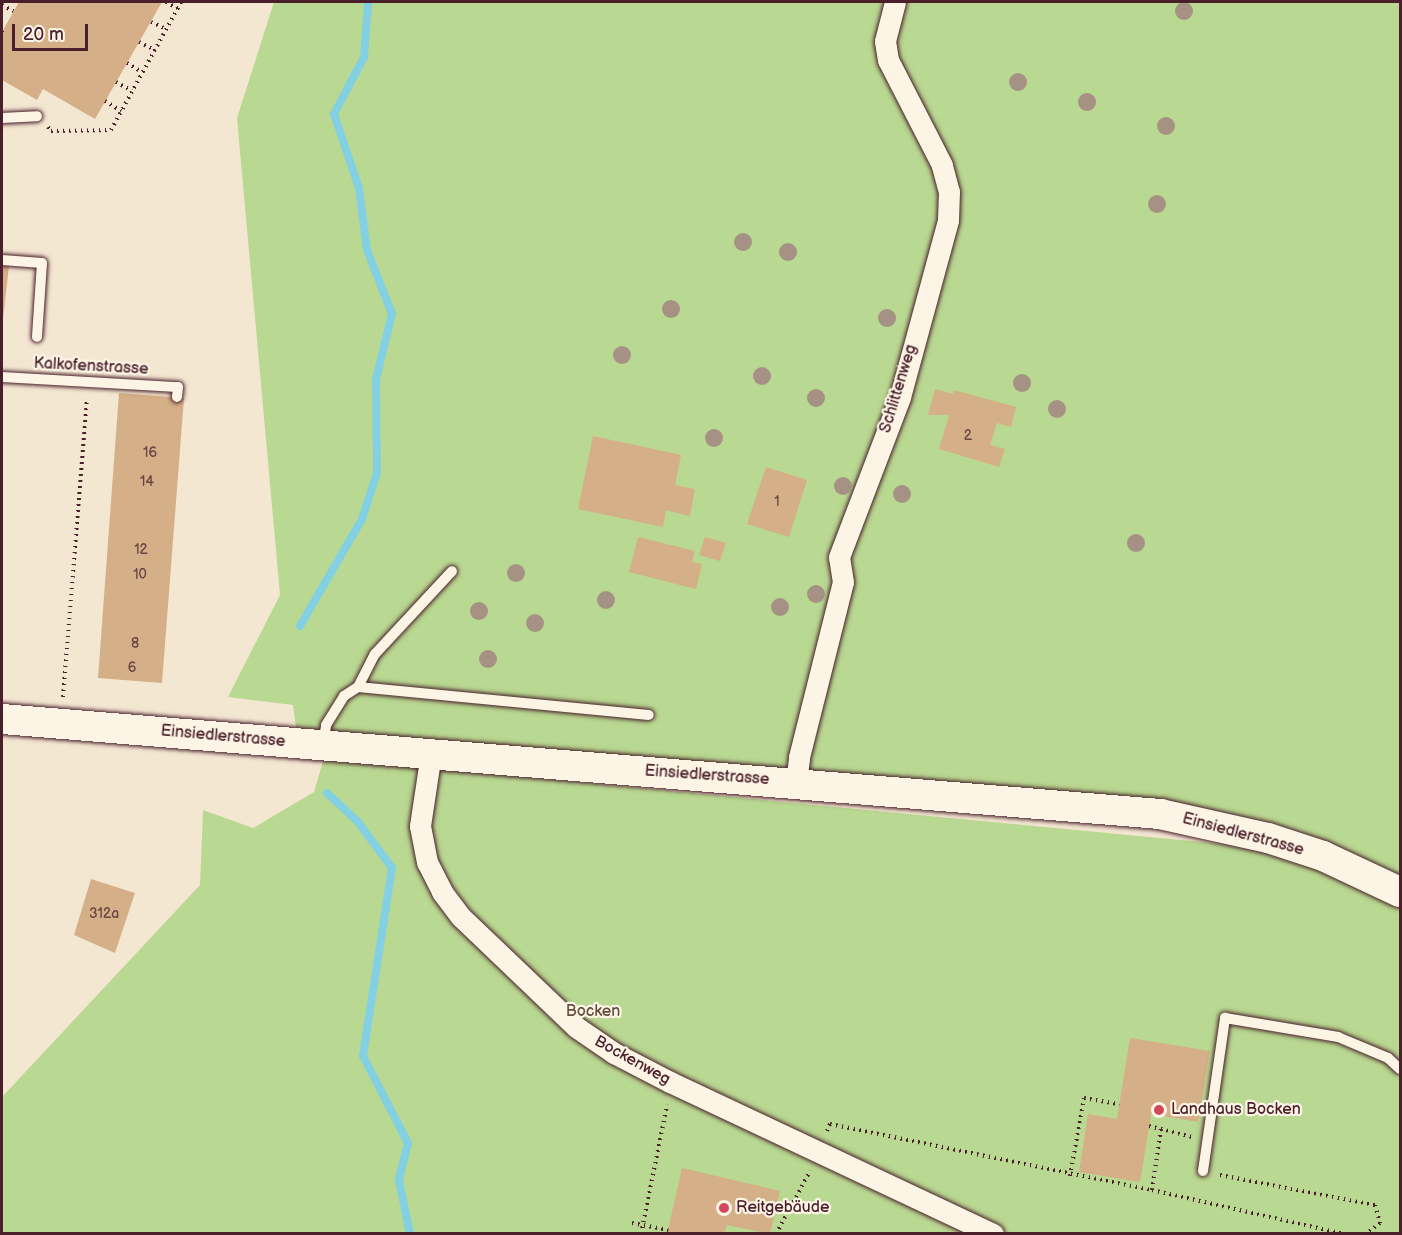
<!DOCTYPE html>
<html>
<head>
<meta charset="utf-8">
<style>
  body { margin:0 }
  #map { position:relative; width:1402px; height:1235px; overflow:hidden; background:#f4e7d2; font-family:"Balsamiq Sans",sans-serif }
  div>[style] { position:absolute }
  [style*='--x'] { left:calc(var(--x)*1px); top:calc(var(--y)*1px); width:calc(var(--w)*1px); rotate:calc(var(--a)*1deg) }
  .green>* { inset:0; background:#b9d891 }
  .stream>* { height:8px; margin:-4px; padding:0 4px; transform-origin:4px; border-radius:4px; background:#84d0e3 }
  .building>* { inset:0; background:#d5af87 }
  .path>* { height:4px; margin-top:-2px; transform-origin:0; background:repeating-linear-gradient(90deg,#4a1f2b 0 1.5px,transparent 0 6px) }
  .roads { filter:drop-shadow(0 0 2px #4a1f2b) drop-shadow(0 0 2px #4a1f2b) }
  .lane>* { height:10px; margin:-5px; padding:0 5px; transform-origin:5px; border-radius:5px; background:#fcf5e5 }
  .street>* { height:21px; margin:-10.5px; padding:0 10.5px; transform-origin:10.5px; border-radius:10.5px; background:#fcf5e5 }
  .secondary>* { height:30px; margin:-15px; padding:0 15px; transform-origin:15px; border-radius:15px; background:#fcf5e5 }
  .trees>* { width:18px; height:18px; margin:-9px; border-radius:50%; background:#a69284 }
  .dots>* { width:16px; height:16px; translate:-50% -50%; box-sizing:border-box; border:3px solid #fcf5e5; border-radius:50% }
  span { translate:-50% -50%; white-space:nowrap; text-align:center; line-height:1.15; -webkit-text-stroke:4.5px #fcf5e5; paint-order:stroke }
  .number-label { font-size:14px; color:#6d4342 }
  .number-label span { -webkit-text-stroke-width:0 }
  .street-label { font-size:16px; color:#4a1f2b }
  .park-label { font-size:16px; color:#664d44 }
  .poi-label { font-size:16px; color:#4a1f2b }
  .left { translate:0 -50%; text-align:left }
  .frame { position:absolute; inset:0; border:3px solid #4a1f2b; pointer-events:none }
  .scale { position:absolute; left:12px; top:24px; width:76px; height:27px; box-sizing:border-box; border:3px solid #4a1f2b; border-top:0; padding-left:8px; font-size:18px; line-height:21px; white-space:nowrap; color:#4a1f2b; -webkit-text-stroke:4px #fcf5e5; paint-order:stroke }
</style>
</head>
<body>
<div id="map">
  <div class="green">
    <i style="clip-path:polygon(274px 2px,1400px 2px,1400px 895px,1293px 834px,298px 743px,293px 705px,228px 697px,280px 595px,237px 118px)"></i>
    <i style="clip-path:polygon(324px 758px,1285px 850px,1400px 904px,1400px 1233px,2px 1233px,2px 1097px,200px 885px,203px 810px,253px 828px,314px 792px)"></i>
  </div>
  <div class="stream">
    <i style="--x:300;--y:626;--w:124;--a:-59.9"></i>
    <i style="--x:362;--y:519;--w:48;--a:-71.9"></i>
    <i style="--x:377;--y:473;--w:94;--a:-90.6"></i>
    <i style="--x:376;--y:379;--w:67;--a:-76.2"></i>
    <i style="--x:392;--y:314;--w:69;--a:-111.3"></i>
    <i style="--x:367;--y:250;--w:63;--a:-97.4"></i>
    <i style="--x:359;--y:188;--w:78;--a:-108.7"></i>
    <i style="--x:334;--y:114;--w:64;--a:-62.2"></i>
    <i style="--x:364;--y:57;--w:55;--a:-85.8"></i>
    <i style="--x:327;--y:793;--w:42;--a:43.1"></i>
    <i style="--x:358;--y:822;--w:57;--a:53.5"></i>
    <i style="--x:392;--y:868;--w:190;--a:98.8"></i>
    <i style="--x:363;--y:1056;--w:98;--a:62.7"></i>
    <i style="--x:408;--y:1143;--w:38;--a:104"></i>
    <i style="--x:399;--y:1180;--w:55;--a:78.5"></i>
  </div>
  <div class="building">
    <i style="clip-path:polygon(19px 2px,162px 2px,95px 119px,43px 89px,37px 100px,2px 80px,2px 32px)"></i>
    <i style="clip-path:polygon(2px 265px,9px 266px,3px 319px,2px 319px)"></i>
    <i style="clip-path:polygon(935px 389px,953px 394px,954px 390px,1016px 407px,1011px 427px,997px 423px,990px 445px,1005px 449px,999px 467px,939px 449px,949px 415px,928px 415px)"></i>
    <i style="clip-path:polygon(119px 393px,184px 398px,162px 683px,98px 678px)"></i>
    <i style="clip-path:polygon(593px 436px,681px 455px,675px 485px,695px 489px,690px 516px,666px 510px,663px 527px,578px 509px)"></i>
    <i style="clip-path:polygon(766px 467px,807px 480px,789px 537px,747px 524px)"></i>
    <i style="clip-path:polygon(638px 537px,695px 551px,692px 562px,702px 564px,696px 589px,629px 572px)"></i>
    <i style="clip-path:polygon(705px 537px,726px 543px,720px 561px,699px 555px)"></i>
    <i style="clip-path:polygon(91px 879px,135px 893px,115px 953px,74px 935px)"></i>
    <i style="clip-path:polygon(1130px 1038px,1210px 1051px,1198px 1122px,1151px 1114px,1140px 1182px,1079px 1172px,1088px 1114px,1117px 1119px)"></i>
    <i style="clip-path:polygon(682px 1168px,780px 1191px,770px 1234px,727px 1225px,724px 1234px,667px 1234px)"></i>
  </div>
  <div class="path">
    <i style="--x:166;--y:2;--w:13;--a:29"></i>
    <i style="--x:2;--y:5;--w:13;--a:29"></i>
    <i style="--x:151;--y:22;--w:17;--a:25"></i>
    <i style="--x:2;--y:31;--w:1;--a:90"></i>
    <i style="--x:139;--y:42;--w:18;--a:27"></i>
    <i style="--x:127;--y:63;--w:17;--a:31"></i>
    <i style="--x:116;--y:82;--w:18;--a:29"></i>
    <i style="--x:105;--y:101;--w:19;--a:32"></i>
    <i style="--x:48;--y:127;--w:5;--a:53"></i>
    <i style="--x:51;--y:131;--w:60;--a:-1"></i>
    <i style="--x:111;--y:130;--w:146;--a:-61.3"></i>
    <i style="--x:63;--y:697;--w:299;--a:-85.4"></i>
    <i style="--x:1149;--y:1126;--w:44;--a:14.3"></i>
    <i style="--x:827;--y:1131;--w:8;--a:-67"></i>
    <i style="--x:830;--y:1124;--w:329;--a:11.6"></i>
    <i style="--x:1152;--y:1190;--w:63;--a:-81.7"></i>
    <i style="--x:1220;--y:1175;--w:158;--a:11"></i>
    <i style="--x:1375;--y:1205;--w:19;--a:74"></i>
    <i style="--x:1380;--y:1223;--w:18;--a:142"></i>
    <i style="--x:1070;--y:1176;--w:79;--a:-79.8"></i>
    <i style="--x:1084;--y:1098;--w:36;--a:10"></i>
    <i style="--x:1152;--y:1190;--w:197;--a:12.9"></i>
    <i style="--x:632;--y:1223;--w:37;--a:11"></i>
    <i style="--x:641;--y:1234;--w:132;--a:-78.6"></i>
    <i style="--x:776;--y:1234;--w:72;--a:-61.6"></i>
  </div>
  <div class="roads">
    <div class="lane">
      <i style="--x:2;--y:118;--w:35;--a:-3"></i>
      <i style="--x:2;--y:260;--w:40;--a:4.3"></i>
      <i style="--x:42;--y:263;--w:74;--a:93.9"></i>
      <i style="--x:2;--y:377;--w:176;--a:3.3"></i>
      <i style="--x:178;--y:387;--w:10;--a:96"></i>
      <i style="--x:358;--y:687;--w:37;--a:-63"></i>
      <i style="--x:375;--y:654;--w:113;--a:-47.1"></i>
      <i style="--x:323;--y:745;--w:20;--a:-81"></i>
      <i style="--x:326;--y:725;--w:34;--a:-58"></i>
      <i style="--x:344;--y:696;--w:17;--a:-33"></i>
      <i style="--x:358;--y:687;--w:292;--a:5.5"></i>
      <i style="--x:1203;--y:1171;--w:155;--a:-81.8"></i>
      <i style="--x:1225;--y:1018;--w:115;--a:9.5"></i>
      <i style="--x:1338;--y:1037;--w:54;--a:22.8"></i>
      <i style="--x:1388;--y:1058;--w:16;--a:43"></i>
    </div>
    <div class="street">
      <i style="--x:431;--y:753;--w:74;--a:98.6"></i>
      <i style="--x:420;--y:826;--w:37;--a:79"></i>
      <i style="--x:427;--y:862;--w:34;--a:63"></i>
      <i style="--x:442;--y:892;--w:31;--a:53"></i>
      <i style="--x:461;--y:917;--w:159;--a:43.7"></i>
      <i style="--x:576;--y:1027;--w:46;--a:34.4"></i>
      <i style="--x:614;--y:1053;--w:63;--a:27.4"></i>
      <i style="--x:670;--y:1082;--w:357;--a:25.2"></i>
      <i style="--x:796;--y:783;--w:26;--a:-83"></i>
      <i style="--x:799;--y:757;--w:180;--a:-75.9"></i>
      <i style="--x:843;--y:582;--w:25;--a:-99"></i>
      <i style="--x:839;--y:557;--w:171;--a:-69.1"></i>
      <i style="--x:900;--y:397;--w:183;--a:-74.8"></i>
      <i style="--x:948;--y:220;--w:28;--a:-88"></i>
      <i style="--x:949;--y:192;--w:28;--a:-105"></i>
      <i style="--x:942;--y:165;--w:118;--a:-117.2"></i>
      <i style="--x:888;--y:60;--w:19;--a:-99"></i>
      <i style="--x:885;--y:41;--w:40;--a:-75.6"></i>
    </div>
    <div class="secondary">
      <i style="--x:2;--y:719;--w:1162;--a:4.69"></i>
      <i style="--x:1160;--y:814;--w:111;--a:12.5"></i>
      <i style="--x:1268;--y:838;--w:58;--a:18.1"></i>
      <i style="--x:1323;--y:856;--w:85;--a:25.1"></i>
    </div>
  </div>
  <div class="trees">
    <i style="left:1184px;top:11px"></i>
    <i style="left:1018px;top:82px"></i>
    <i style="left:1087px;top:102px"></i>
    <i style="left:1166px;top:126px"></i>
    <i style="left:1157px;top:204px"></i>
    <i style="left:743px;top:242px"></i>
    <i style="left:788px;top:252px"></i>
    <i style="left:671px;top:309px"></i>
    <i style="left:887px;top:318px"></i>
    <i style="left:622px;top:355px"></i>
    <i style="left:762px;top:376px"></i>
    <i style="left:1022px;top:383px"></i>
    <i style="left:816px;top:398px"></i>
    <i style="left:1057px;top:409px"></i>
    <i style="left:714px;top:438px"></i>
    <i style="left:843px;top:486px"></i>
    <i style="left:902px;top:494px"></i>
    <i style="left:1136px;top:543px"></i>
    <i style="left:516px;top:573px"></i>
    <i style="left:816px;top:594px"></i>
    <i style="left:606px;top:600px"></i>
    <i style="left:780px;top:607px"></i>
    <i style="left:479px;top:611px"></i>
    <i style="left:535px;top:623px"></i>
    <i style="left:488px;top:659px"></i>
  </div>
  <div class="dots">
    <i style="left:1159px;top:1110px;background:#d1495b"></i>
    <i style="left:724px;top:1208px;background:#d1495b"></i>
  </div>
  <div class="number-label">
    <span style="left:968px;top:436px">2</span>
    <span style="left:150px;top:453px">16</span>
    <span style="left:147px;top:482px">14</span>
    <span style="left:777px;top:502px">1</span>
    <span style="left:141px;top:550px">12</span>
    <span style="left:140px;top:575px">10</span>
    <span style="left:135px;top:644px">8</span>
    <span style="left:132px;top:668px">6</span>
    <span style="left:104px;top:914px">312a</span>
  </div>
  <div class="street-label">
    <span style="left:91px;top:367px;rotate:3deg">Kalkofenstrasse</span>
    <span style="left:899px;top:389px;rotate:-73deg">Schlittenweg</span>
    <span style="left:223px;top:737px;rotate:5deg">Einsiedlerstrasse</span>
    <span style="left:707px;top:776px;rotate:4deg">Einsiedlerstrasse</span>
    <span style="left:1243px;top:835px;rotate:15deg">Einsiedlerstrasse</span>
    <span style="left:632px;top:1061px;rotate:29deg">Bockenweg</span>
  </div>
  <div class="park-label">
    <span style="left:593px;top:1012px">Bocken</span>
  </div>
  <div class="poi-label">
    <span class="left" style="left:1171px;top:1110px">Landhaus Bocken</span>
    <span class="left" style="left:736px;top:1208px">Reitgebäude</span>
  </div>
  <div class="frame"></div>
  <div class="scale">20 m</div>
</div>
</body>
</html>
